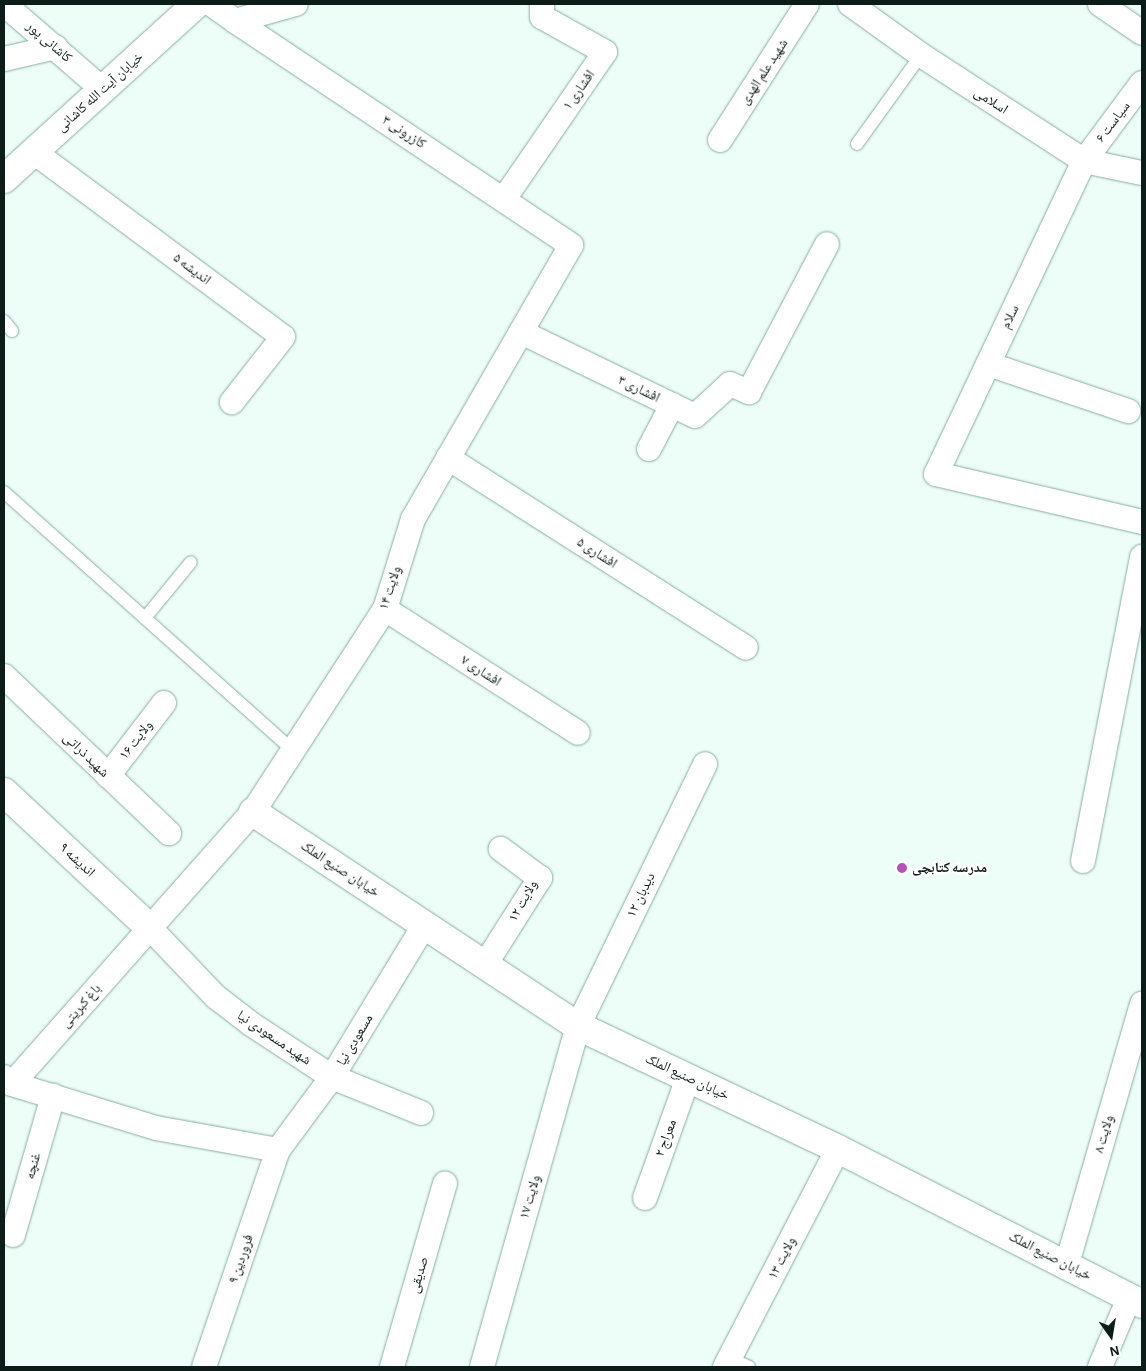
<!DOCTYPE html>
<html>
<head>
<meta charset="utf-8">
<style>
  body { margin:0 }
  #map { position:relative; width:1146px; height:1371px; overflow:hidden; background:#edfdf8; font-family:"Alegreya Sans","Noto Naskh Arabic",sans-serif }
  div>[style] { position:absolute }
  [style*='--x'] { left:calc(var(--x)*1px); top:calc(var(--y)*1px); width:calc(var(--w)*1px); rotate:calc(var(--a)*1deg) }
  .roads { filter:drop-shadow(0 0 1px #86aea3) drop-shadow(0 0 1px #86aea3) }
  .lane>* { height:12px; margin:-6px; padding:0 6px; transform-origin:6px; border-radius:6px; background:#fff }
  .street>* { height:24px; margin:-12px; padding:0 12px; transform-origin:12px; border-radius:12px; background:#fff }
  .secondary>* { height:28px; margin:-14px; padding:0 14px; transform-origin:14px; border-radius:14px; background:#fff }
  .dots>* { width:14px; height:14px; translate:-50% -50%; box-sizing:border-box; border:2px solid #fff; border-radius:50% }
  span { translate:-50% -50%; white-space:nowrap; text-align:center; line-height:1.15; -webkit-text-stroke:5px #fff; paint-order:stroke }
  .street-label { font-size:14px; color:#0c1c18 }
  .poi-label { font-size:14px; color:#0c1c18; font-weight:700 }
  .left { translate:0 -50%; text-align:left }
  .frame { position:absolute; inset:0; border:5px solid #0c1c18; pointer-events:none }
  .north { position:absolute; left:1086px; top:1311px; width:50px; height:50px; -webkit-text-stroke:4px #fff; paint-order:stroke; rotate:167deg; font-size:14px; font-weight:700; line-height:20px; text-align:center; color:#0c1c18 }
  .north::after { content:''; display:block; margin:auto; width:18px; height:22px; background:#0c1c18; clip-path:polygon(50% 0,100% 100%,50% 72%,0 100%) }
</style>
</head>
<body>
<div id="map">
  <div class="roads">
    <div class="lane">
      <i style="--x:857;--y:144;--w:110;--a:-54.3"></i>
      <i style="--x:4;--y:321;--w:13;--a:51"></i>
      <i style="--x:4;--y:492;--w:387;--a:41.8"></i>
      <i style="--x:145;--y:618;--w:72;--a:-50.6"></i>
      <i style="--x:730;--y:1358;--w:21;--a:25"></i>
    </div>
    <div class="street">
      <i style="--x:4;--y:4;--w:118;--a:40.9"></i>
      <i style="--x:211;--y:4;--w:29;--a:35"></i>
      <i style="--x:235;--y:21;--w:63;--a:-15.6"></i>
      <i style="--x:850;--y:4;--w:87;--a:35.7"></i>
      <i style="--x:921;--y:55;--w:194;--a:33"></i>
      <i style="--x:1084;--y:161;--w:59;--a:11.7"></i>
      <i style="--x:1100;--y:4;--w:51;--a:34.6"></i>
      <i style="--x:4;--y:59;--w:53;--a:-13"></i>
      <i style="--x:1142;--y:83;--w:97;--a:126.6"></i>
      <i style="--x:1084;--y:161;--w:346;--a:115.3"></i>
      <i style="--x:936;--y:474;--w:212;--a:13.1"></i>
      <i style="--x:720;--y:140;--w:161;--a:-57.4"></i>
      <i style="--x:34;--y:152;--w:310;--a:36.6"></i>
      <i style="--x:283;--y:337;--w:83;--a:128.1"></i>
      <i style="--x:504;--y:199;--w:178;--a:-55.5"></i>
      <i style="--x:605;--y:52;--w:72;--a:-150.9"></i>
      <i style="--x:542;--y:17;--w:13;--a:-90"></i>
      <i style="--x:521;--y:332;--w:193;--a:25.8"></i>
      <i style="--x:695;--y:416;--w:47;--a:-42.4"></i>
      <i style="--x:730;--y:384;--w:21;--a:23"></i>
      <i style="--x:749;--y:392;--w:167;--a:-62.2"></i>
      <i style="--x:988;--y:364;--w:148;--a:18.6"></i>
      <i style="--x:649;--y:449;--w:50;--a:-62.4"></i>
      <i style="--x:448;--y:458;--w:353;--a:32.5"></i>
      <i style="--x:385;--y:609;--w:229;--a:32.7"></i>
      <i style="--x:4;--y:676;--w:228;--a:43.6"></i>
      <i style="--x:108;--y:776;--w:92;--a:-52.5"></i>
      <i style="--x:1083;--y:861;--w:310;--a:-79"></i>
      <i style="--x:150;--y:928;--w:95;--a:46.3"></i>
      <i style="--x:216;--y:997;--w:44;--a:37.6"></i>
      <i style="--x:251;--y:1024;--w:97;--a:33.2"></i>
      <i style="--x:332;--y:1077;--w:96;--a:22"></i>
      <i style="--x:486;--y:963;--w:101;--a:-57.6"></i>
      <i style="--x:540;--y:878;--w:49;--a:-143.4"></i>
      <i style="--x:4;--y:1077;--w:11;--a:41"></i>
      <i style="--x:12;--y:1084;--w:151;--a:17"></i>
      <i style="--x:156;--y:1128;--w:124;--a:10.2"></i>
      <i style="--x:12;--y:1084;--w:363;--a:-48.5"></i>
      <i style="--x:253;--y:812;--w:242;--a:-57"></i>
      <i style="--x:385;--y:609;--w:94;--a:-72.7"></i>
      <i style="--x:413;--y:519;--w:316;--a:-60"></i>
      <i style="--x:571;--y:245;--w:404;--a:-146.3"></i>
      <i style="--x:645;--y:1198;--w:127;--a:-70.3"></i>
      <i style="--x:13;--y:1235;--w:145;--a:-73.9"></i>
      <i style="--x:1067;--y:1264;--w:271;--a:-73.9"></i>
      <i style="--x:204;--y:1367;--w:229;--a:-71.2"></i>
      <i style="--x:278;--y:1150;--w:91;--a:-53.5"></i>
      <i style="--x:332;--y:1077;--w:179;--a:-58.7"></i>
      <i style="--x:392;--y:1367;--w:191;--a:-73.9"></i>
      <i style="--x:482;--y:1367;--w:354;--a:-74.3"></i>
      <i style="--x:578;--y:1026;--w:291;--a:-64.1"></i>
      <i style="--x:725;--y:1367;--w:246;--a:-62.6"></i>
      <i style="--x:1100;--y:1367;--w:75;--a:-67.2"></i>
    </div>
    <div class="secondary">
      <i style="--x:4;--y:179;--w:260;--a:-42.3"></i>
      <i style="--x:4;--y:792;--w:200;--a:43"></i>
      <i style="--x:253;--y:812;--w:389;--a:33.4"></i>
      <i style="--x:578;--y:1026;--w:288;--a:25.3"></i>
      <i style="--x:838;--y:1149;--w:341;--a:27"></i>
    </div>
  </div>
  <div class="dots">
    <i style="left:902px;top:868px;background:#b351b8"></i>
  </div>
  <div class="street-label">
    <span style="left:49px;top:42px;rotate:41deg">کاشانی پور</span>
    <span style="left:764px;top:72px;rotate:-57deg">شهید علم الهدی</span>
    <span style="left:579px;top:90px;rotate:-55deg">افشاری ۱</span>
    <span style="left:100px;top:92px;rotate:-42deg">خیابان آیت الله کاشانی</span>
    <span style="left:991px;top:101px;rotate:33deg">اسلامی</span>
    <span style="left:1113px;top:122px;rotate:-53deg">سیاست ۶</span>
    <span style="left:404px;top:132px;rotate:33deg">کازرونی ۳</span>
    <span style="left:192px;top:269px;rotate:37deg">اندیشه ۵</span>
    <span style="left:1010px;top:317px;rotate:-65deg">سلام</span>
    <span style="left:639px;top:389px;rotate:26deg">افشاری ۳</span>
    <span style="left:597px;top:553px;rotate:33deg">افشاری ۵</span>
    <span style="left:390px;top:588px;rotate:-72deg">ولایت ۱۴</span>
    <span style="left:481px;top:671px;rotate:33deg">افشاری ۷</span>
    <span style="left:136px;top:740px;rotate:-52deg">ولایت ۱۶</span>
    <span style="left:86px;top:755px;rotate:44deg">شهید ذراتی</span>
    <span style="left:77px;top:860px;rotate:43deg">اندیشه ۹</span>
    <span style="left:340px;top:869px;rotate:33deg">خیابان صنیع الملک</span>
    <span style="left:641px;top:895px;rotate:-64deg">دیدبان ۱۲</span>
    <span style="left:523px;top:901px;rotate:-61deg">ولایت ۱۲</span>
    <span style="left:81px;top:1006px;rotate:-49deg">باغ کبریتی</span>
    <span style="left:274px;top:1038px;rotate:34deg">شهید مسعودی نیا</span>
    <span style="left:355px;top:1040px;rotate:-59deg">مسعودی نیا</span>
    <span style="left:687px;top:1077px;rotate:25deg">خیابان صنیع الملک</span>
    <span style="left:1104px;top:1134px;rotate:-74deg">ولایت ۸</span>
    <span style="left:666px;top:1138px;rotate:-70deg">معراج ۲</span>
    <span style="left:33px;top:1166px;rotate:-74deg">غنچه</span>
    <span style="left:530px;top:1197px;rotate:-74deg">ولایت ۱۷</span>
    <span style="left:1050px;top:1256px;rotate:27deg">خیابان صنیع الملک</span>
    <span style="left:782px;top:1258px;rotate:-63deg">ولایت ۱۳</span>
    <span style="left:241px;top:1259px;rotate:-71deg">فروردین ۹</span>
    <span style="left:419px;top:1275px;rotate:-74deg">صدیقی</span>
  </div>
  <div class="poi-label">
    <span class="left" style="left:912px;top:868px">مدرسه کتابچی</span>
  </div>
  <div class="frame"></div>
  <div class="north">N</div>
</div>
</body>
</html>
